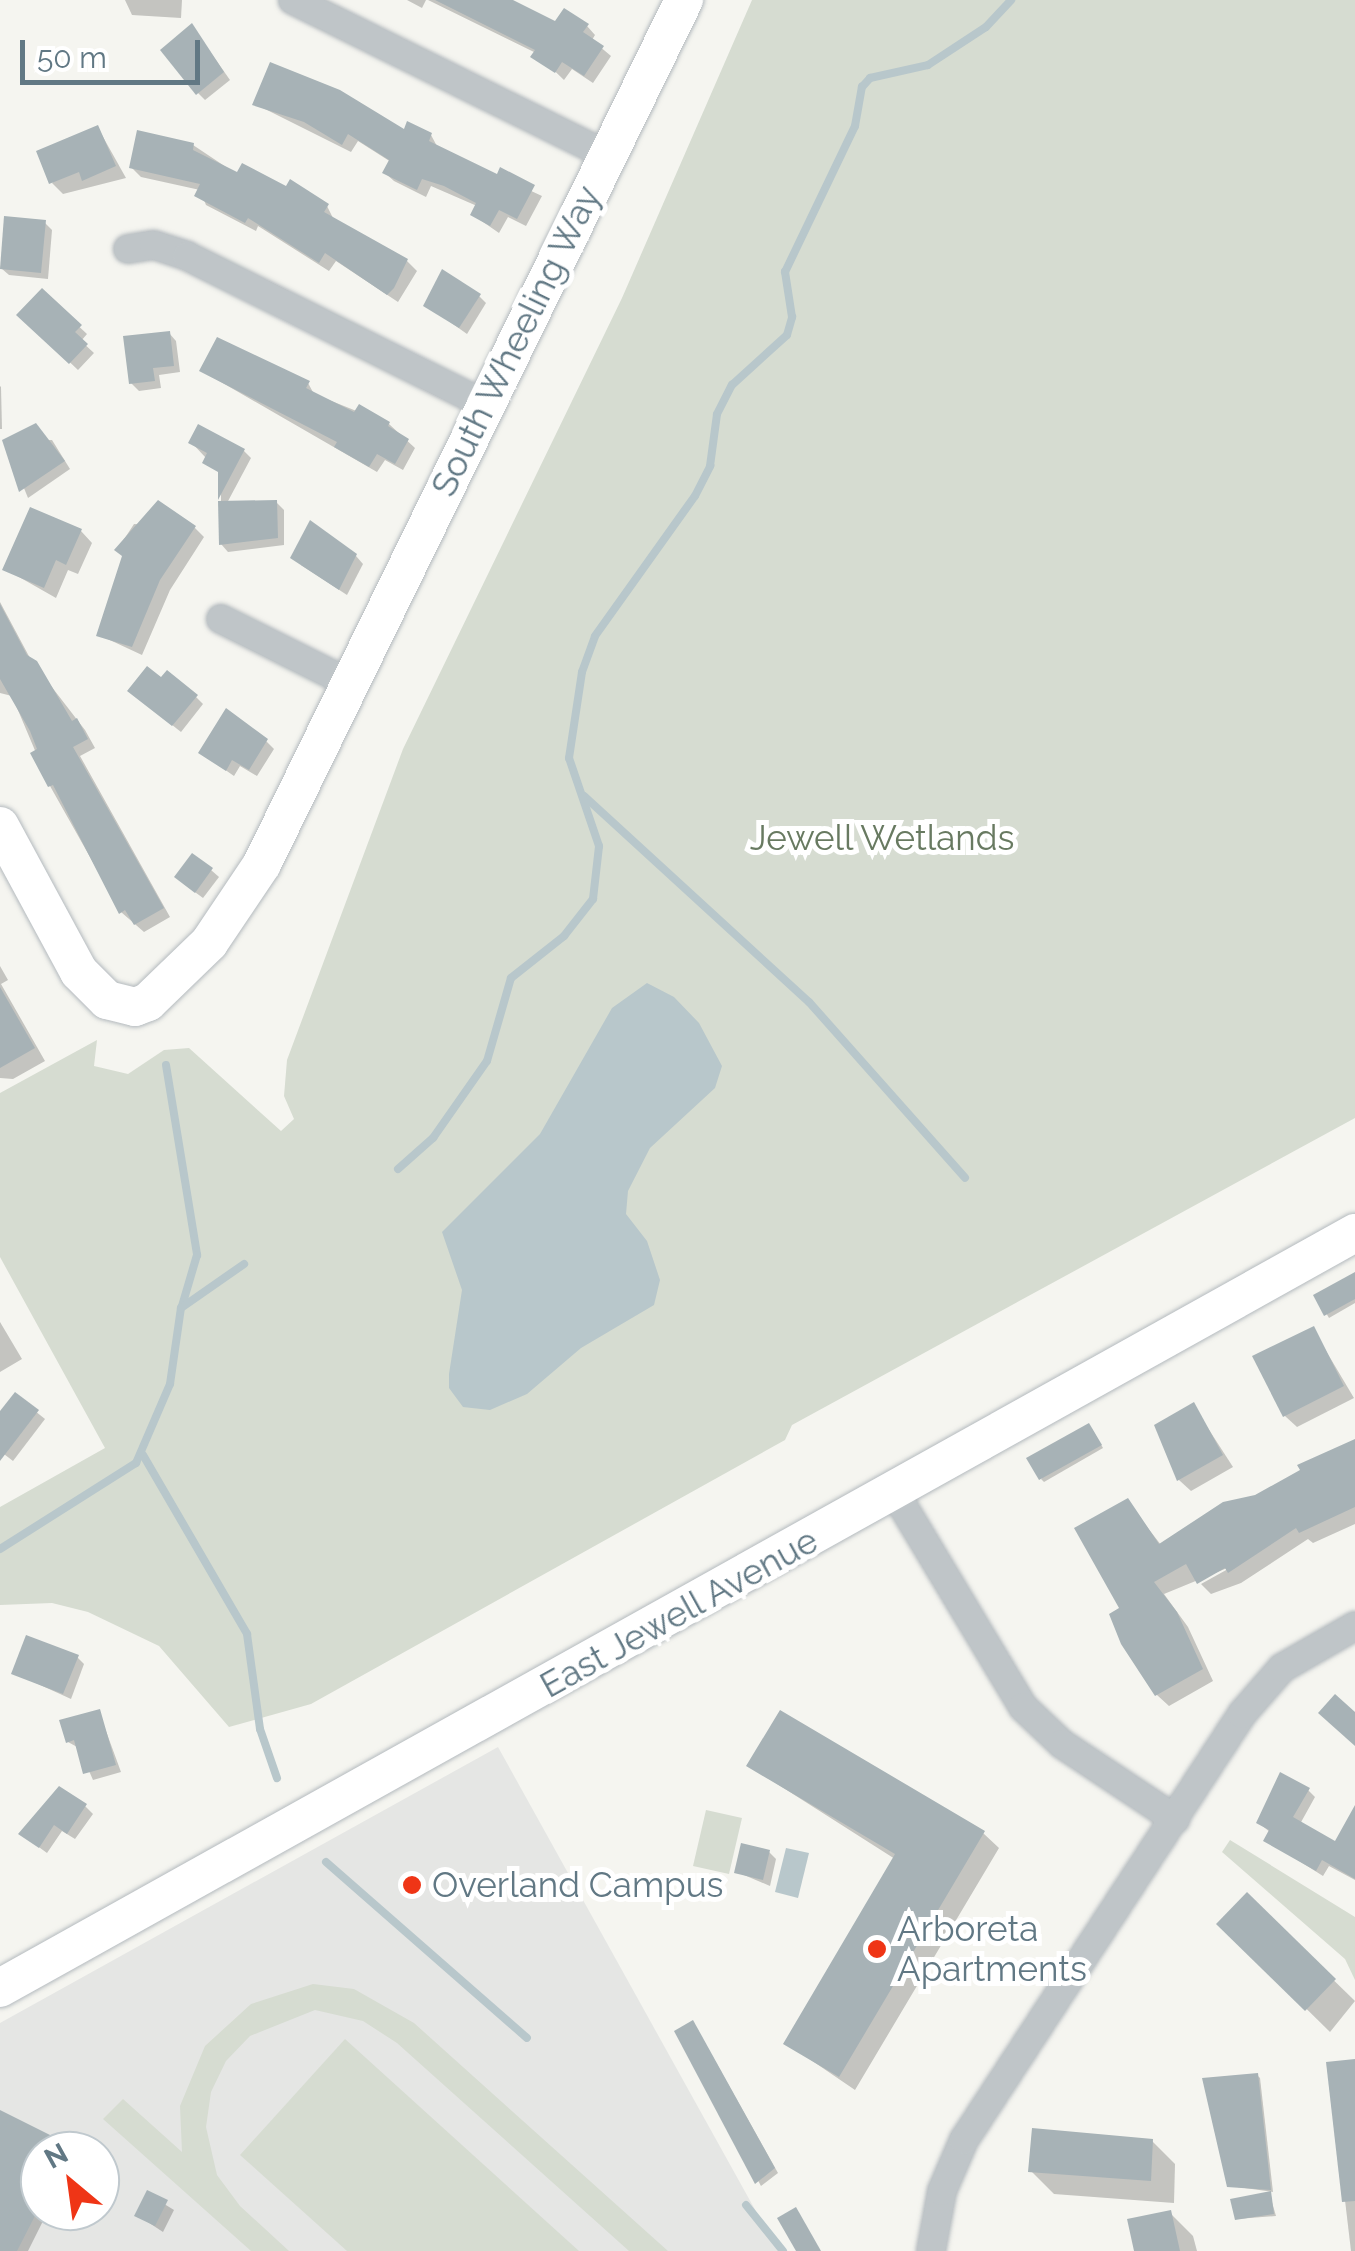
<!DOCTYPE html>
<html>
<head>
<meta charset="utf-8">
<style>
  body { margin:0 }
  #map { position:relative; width:1355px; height:2251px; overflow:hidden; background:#f5f5f0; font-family:Raleway,sans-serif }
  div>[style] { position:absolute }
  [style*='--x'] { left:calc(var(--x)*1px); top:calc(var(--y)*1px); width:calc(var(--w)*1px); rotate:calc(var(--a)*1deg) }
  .built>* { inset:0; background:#e5e6e4 }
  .green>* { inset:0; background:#d6dcd1 }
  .water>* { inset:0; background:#b8c7cb }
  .shadow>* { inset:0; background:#0003 }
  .stream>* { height:8px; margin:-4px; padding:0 4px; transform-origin:4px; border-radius:4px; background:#b8c7cb }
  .building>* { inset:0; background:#a7b2b6 }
  .roads { filter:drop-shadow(0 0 2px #b4babe) drop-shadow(0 0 2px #b4babe) }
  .street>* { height:28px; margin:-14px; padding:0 14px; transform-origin:14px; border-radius:14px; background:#bfc5c8 }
  .secondary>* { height:38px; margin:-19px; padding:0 19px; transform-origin:19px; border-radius:19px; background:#fff }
  .dots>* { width:28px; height:28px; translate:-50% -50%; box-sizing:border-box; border:5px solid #fff; border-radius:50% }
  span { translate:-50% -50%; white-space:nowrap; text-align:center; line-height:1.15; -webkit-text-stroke:10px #fff; paint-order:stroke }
  .street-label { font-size:35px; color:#617884 }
  .park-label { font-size:35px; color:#687a61 }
  .poi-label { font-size:35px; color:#617884 }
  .left { translate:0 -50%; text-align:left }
  .north { position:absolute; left:20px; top:2131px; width:100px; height:100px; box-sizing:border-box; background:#fff; border:2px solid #c0c9ce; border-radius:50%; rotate:331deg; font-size:28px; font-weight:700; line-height:40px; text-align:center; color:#617884 }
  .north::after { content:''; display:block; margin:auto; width:35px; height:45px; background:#ef3516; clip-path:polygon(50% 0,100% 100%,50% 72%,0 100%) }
  .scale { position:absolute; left:20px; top:40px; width:180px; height:45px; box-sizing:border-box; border:5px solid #617884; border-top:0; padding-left:12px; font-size:30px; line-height:35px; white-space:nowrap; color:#617884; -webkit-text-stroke:8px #fff; paint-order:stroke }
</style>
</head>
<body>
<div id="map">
  <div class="built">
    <i style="clip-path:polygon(evenodd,498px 1747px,778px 2251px,0 2251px,0 2023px,498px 1747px,40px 2151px,100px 2151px,100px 2211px,40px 2211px,40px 2151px)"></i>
  </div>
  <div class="green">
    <i style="clip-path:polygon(752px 0,1355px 0,1355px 1118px,792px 1425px,785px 1440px,311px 1704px,229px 1727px,159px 1646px,88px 1612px,52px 1603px,0 1605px,0 1507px,105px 1448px,0 1257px,0 1093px,97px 1040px,94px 1066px,128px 1074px,164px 1050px,189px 1048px,281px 1131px,294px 1119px,284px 1096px,287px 1060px,403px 749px,622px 298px)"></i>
    <i style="clip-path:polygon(706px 1810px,742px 1818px,729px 1874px,693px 1866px)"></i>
    <i style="clip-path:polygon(1230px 1840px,1355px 1917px,1355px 1980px,1345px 1959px,1222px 1852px)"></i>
    <i style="clip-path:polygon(313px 1984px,354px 1989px,414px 2023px,668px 2251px,629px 2251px,397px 2043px,363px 2021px,315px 2010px,250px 2036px,226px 2061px,211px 2092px,206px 2127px,217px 2175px,240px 2206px,289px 2251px,251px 2251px,103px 2119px,123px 2099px,182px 2152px,180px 2106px,205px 2046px,251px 2004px)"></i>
    <i style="clip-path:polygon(345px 2039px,579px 2251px,347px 2251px,240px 2155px)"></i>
  </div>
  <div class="water">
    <i style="clip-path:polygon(647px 983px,674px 997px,699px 1023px,722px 1066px,715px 1088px,650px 1148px,628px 1191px,626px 1214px,647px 1241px,660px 1280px,654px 1305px,581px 1348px,527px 1394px,490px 1410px,463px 1407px,449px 1388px,449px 1374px,462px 1290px,442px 1232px,540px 1134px,612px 1008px)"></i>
    <i style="clip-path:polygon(786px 1848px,809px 1853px,798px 1898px,775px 1892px)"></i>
  </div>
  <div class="shadow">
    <i style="clip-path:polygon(125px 0,182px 0,181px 18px,132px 15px)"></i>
    <i style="clip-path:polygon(407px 0,426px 0,422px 8px)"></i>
    <i style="clip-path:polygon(428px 0,505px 0,555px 24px,587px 26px,595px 35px,592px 40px,611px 56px,593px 83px,572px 69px,564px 80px,536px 53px)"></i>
    <i style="clip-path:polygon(192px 26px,230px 80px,205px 100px,198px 93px)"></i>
    <i style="clip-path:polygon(255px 104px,431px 135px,438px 148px,542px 196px,526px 226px,508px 217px,499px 233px,473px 215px,477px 206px,431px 186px,426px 197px,394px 181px,385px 173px,391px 162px,358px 141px,351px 152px)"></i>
    <i style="clip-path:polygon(98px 128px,126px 178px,63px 194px,52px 183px)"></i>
    <i style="clip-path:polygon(193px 145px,238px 175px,327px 206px,334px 220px,407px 261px,417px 271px,398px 302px,336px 261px,329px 271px,258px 226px,256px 231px,206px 205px,200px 190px,141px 177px,131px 167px)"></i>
    <i style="clip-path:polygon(45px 223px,52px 230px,48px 279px,9px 275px,1px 268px)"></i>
    <i style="clip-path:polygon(42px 292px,87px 334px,81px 341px,94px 353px,78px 370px,20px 315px)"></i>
    <i style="clip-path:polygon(479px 296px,486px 303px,467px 334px,426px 305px)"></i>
    <i style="clip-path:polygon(169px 333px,176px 341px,180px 372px,159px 375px,161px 388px,139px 391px,131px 383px)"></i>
    <i style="clip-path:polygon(202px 371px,308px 383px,314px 394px,389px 424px,415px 448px,403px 470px,385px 460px,377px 472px)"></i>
    <i style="clip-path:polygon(0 386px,1px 387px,2px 429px,0 429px)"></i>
    <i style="clip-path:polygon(52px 440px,70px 469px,28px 498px,5px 441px)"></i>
    <i style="clip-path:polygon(191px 442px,244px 451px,251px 458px,227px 503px,276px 502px,284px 510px,284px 545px,228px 552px,221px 544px,221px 474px)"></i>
    <i style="clip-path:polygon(134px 524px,195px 528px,204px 537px,170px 590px,142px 655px,99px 635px,124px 557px,117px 550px)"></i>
    <i style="clip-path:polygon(81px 531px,92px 543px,78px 574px,68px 570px,56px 598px,5px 569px)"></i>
    <i style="clip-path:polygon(356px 556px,363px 564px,347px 595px,301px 565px)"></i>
    <i style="clip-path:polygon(0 602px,31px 660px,85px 730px,95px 748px,80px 756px,170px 917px,144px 932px,121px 912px,50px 786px,12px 696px,0 693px)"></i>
    <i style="clip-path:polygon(196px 697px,203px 704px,181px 732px,138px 698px)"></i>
    <i style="clip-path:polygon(266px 741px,274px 749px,257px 776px,240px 766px,234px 776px,201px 753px)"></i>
    <i style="clip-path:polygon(211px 870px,219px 877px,203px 898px,184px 884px)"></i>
    <i style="clip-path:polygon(0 966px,8px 980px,1px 984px,45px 1061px,13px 1079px,0 1078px)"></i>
    <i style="clip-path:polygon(1355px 1275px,1355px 1303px,1329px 1318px,1316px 1296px)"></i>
    <i style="clip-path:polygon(0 1322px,22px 1359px,0 1372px)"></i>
    <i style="clip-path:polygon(1313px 1329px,1354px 1398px,1297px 1427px,1285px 1416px)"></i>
    <i style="clip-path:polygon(15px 1395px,45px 1419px,13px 1461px,0 1451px,0 1416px)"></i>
    <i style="clip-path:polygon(1193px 1405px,1233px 1467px,1191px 1491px,1179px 1480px)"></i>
    <i style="clip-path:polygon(1092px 1429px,1103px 1448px,1044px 1482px,1041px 1479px)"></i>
    <i style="clip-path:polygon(1355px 1443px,1355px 1524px,1313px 1543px,1308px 1539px,1241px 1583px,1211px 1594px,1201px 1584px,1237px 1564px,1164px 1594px,1188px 1627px,1213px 1681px,1169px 1706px,1157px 1695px,1122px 1609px,1127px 1501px,1161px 1545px)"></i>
    <i style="clip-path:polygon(77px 1657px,84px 1664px,71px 1699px,14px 1673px)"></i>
    <i style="clip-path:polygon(99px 1712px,121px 1772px,93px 1780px,79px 1748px,68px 1742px)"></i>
    <i style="clip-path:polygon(749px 1766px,983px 1833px,999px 1848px,855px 2090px,786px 2043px,895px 1859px)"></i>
    <i style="clip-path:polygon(1308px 1790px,1315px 1797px,1300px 1824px,1336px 1844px,1355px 1812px,1355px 1880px,1329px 1866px,1323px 1876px,1266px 1840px,1271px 1833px,1259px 1823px)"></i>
    <i style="clip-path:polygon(85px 1806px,93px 1814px,75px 1839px,62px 1831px,47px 1853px,21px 1834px)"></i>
    <i style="clip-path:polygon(769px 1852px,776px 1859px,770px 1886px,737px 1872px)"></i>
    <i style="clip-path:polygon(1247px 1896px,1355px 2001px,1330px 2032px,1220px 1924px)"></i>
    <i style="clip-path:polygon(696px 2027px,778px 2173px,761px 2186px,677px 2032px)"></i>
    <i style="clip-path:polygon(1355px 2062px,1355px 2251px,1351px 2251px,1329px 2065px)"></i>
    <i style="clip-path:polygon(1257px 2075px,1260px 2078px,1273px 2192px,1230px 2186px)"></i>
    <i style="clip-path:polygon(0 2113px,73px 2151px,40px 2151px,40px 2211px,48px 2211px,28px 2251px,0 2251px)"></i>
    <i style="clip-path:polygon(1152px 2141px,1175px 2164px,1174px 2203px,1054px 2194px,1031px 2171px)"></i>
    <i style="clip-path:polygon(1269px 2192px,1276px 2216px,1237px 2219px)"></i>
    <i style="clip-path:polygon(148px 2194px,174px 2210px,163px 2232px,137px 2215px)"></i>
    <i style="clip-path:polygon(1170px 2213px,1193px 2236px,1197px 2251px,1136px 2251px)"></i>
  </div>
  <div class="stream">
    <i style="--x:584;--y:796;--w:305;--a:42.5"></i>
    <i style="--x:809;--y:1002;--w:235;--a:48.4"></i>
    <i style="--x:166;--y:1065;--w:193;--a:80.7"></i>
    <i style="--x:197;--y:1255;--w:53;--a:106.4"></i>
    <i style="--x:398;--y:1169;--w:47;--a:-41.5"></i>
    <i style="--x:433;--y:1138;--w:94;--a:-55"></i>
    <i style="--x:487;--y:1061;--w:86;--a:-73.9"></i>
    <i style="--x:511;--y:978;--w:68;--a:-38.4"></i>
    <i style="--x:564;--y:936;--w:47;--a:-51.9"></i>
    <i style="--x:593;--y:899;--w:53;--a:-83.5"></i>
    <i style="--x:599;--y:846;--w:93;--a:-108.8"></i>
    <i style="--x:569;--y:758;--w:87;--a:-81.4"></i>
    <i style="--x:582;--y:672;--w:38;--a:-70"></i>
    <i style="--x:595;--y:636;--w:172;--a:-54.5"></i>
    <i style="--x:695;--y:496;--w:34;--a:-63"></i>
    <i style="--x:710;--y:466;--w:52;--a:-82.3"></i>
    <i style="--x:717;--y:414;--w:33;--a:-63"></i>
    <i style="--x:732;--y:385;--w:74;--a:-42.3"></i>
    <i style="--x:787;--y:335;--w:19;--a:-74"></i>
    <i style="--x:792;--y:317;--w:46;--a:-98.8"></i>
    <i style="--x:785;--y:272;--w:162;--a:-64.4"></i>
    <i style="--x:855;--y:126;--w:40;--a:-80"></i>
    <i style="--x:862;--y:87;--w:12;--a:-48"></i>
    <i style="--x:870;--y:78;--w:59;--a:-12.6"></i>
    <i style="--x:928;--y:65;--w:69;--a:-33.2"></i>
    <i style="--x:986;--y:27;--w:37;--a:-47"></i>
    <i style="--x:143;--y:1455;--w:207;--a:59.8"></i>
    <i style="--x:247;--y:1634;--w:96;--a:82.2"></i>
    <i style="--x:260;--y:1729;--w:52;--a:70.9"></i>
    <i style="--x:0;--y:1549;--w:161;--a:-32.3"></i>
    <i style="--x:136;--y:1463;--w:86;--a:-66.7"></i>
    <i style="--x:170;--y:1384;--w:77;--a:-81.8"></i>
    <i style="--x:181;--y:1308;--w:77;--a:-34.9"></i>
    <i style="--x:326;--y:1862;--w:267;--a:41.2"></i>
    <i style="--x:746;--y:2205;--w:59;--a:51.2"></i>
  </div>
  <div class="building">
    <i style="clip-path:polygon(435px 0,513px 0,555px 21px,564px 8px,589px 24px,583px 32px,604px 46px,584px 76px,562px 62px,555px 73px,530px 57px,535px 50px)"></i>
    <i style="clip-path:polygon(192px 23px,224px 72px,196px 95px,160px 50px)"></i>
    <i style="clip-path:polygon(270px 62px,340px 90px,404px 129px,407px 121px,432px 133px,429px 141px,497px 174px,500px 167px,535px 185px,517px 219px,499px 210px,490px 226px,470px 215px,476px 203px,444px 186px,422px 179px,417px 190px,382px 173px,389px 160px,348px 134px,342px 145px,304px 122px,252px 105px)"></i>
    <i style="clip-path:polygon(98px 125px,116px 166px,82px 181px,79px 172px,49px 184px,36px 151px)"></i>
    <i style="clip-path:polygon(137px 130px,194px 143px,193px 150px,237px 172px,242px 163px,286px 186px,290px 179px,329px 204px,324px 212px,408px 259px,394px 288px,387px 295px,325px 253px,319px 263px,248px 218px,245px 223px,194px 196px,200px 184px,129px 168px)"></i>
    <i style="clip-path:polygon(4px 216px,46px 220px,41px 273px,0 269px)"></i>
    <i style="clip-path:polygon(442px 269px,481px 294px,459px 328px,423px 306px)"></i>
    <i style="clip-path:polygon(42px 288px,82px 325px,75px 332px,88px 344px,69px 364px,16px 315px)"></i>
    <i style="clip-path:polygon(170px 331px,174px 366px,153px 368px,155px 381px,129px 384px,123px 336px)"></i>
    <i style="clip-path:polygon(217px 337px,310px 381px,306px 388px,354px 412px,359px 404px,390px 422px,388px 426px,409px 439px,395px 464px,377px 454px,369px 467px,334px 447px,337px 442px,199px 371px)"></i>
    <i style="clip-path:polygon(36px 423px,65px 461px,19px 492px,2px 440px)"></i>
    <i style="clip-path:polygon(198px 424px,245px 449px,218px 500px,218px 472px,202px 463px,207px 453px,188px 443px)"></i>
    <i style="clip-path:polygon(158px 500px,196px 526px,160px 580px,132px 647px,96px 636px,122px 556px,114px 550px)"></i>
    <i style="clip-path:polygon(277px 500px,278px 538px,219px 545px,218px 501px)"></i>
    <i style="clip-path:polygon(30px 507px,82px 529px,66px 565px,56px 560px,44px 588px,2px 570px)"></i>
    <i style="clip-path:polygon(310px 520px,357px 554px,339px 590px,290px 558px)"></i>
    <i style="clip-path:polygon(0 604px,27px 655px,37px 661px,72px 721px,77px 718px,88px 739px,73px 747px,164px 908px,134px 925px,125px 910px,119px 914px,53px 785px,48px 787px,30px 753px,37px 749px,30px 731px,0 679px)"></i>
    <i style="clip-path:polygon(147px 666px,161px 677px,167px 670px,198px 695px,172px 726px,127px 691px)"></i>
    <i style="clip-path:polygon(226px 708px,268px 739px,249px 770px,232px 760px,226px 771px,198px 753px)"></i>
    <i style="clip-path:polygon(192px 853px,213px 868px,195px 893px,174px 877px)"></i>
    <i style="clip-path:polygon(0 987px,35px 1048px,0 1068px)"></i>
    <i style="clip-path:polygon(1355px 1272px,1355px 1299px,1324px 1316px,1313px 1295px)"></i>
    <i style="clip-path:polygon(1314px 1326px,1344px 1386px,1283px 1417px,1252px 1356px)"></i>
    <i style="clip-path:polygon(15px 1392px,39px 1410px,0 1461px,0 1411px)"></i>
    <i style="clip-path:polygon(1194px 1402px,1223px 1455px,1177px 1481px,1154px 1425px)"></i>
    <i style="clip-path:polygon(1089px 1423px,1102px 1445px,1039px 1480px,1026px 1458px)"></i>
    <i style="clip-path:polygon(1355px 1439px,1355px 1507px,1299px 1533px,1296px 1528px,1228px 1573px,1225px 1568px,1197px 1584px,1186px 1564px,1154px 1582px,1177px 1612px,1203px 1669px,1155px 1696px,1121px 1644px,1109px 1614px,1119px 1608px,1074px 1528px,1128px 1498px,1159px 1544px,1223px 1502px,1255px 1495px,1300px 1470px,1297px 1465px)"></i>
    <i style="clip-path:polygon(26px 1635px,79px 1655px,63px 1694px,11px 1674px)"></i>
    <i style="clip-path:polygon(1335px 1694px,1355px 1712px,1355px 1746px,1318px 1713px)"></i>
    <i style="clip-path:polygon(100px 1709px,116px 1765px,83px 1774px,74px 1740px,66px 1743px,59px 1720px)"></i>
    <i style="clip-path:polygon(780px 1710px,985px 1831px,839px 2077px,783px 2044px,895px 1854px,746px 1766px)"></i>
    <i style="clip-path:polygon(1280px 1772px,1310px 1788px,1293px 1817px,1335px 1841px,1355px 1805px,1355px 1879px,1322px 1860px,1316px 1871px,1263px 1841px,1269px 1830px,1256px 1823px)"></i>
    <i style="clip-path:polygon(59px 1786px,87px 1804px,67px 1834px,54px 1825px,39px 1848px,18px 1834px)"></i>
    <i style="clip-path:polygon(741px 1843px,770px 1850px,763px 1880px,734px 1873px)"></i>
    <i style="clip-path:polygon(1247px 1892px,1336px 1979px,1305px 2011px,1216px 1924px)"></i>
    <i style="clip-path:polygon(693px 2020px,775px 2168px,755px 2184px,674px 2031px)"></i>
    <i style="clip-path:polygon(1355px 2059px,1355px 2201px,1342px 2202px,1326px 2062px)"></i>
    <i style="clip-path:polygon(1258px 2073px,1271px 2190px,1227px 2187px,1202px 2078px)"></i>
    <i style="clip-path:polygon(0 2110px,82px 2151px,40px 2151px,40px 2206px,17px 2251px,0 2251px)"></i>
    <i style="clip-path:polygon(1032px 2128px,1153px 2139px,1151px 2181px,1028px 2172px)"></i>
    <i style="clip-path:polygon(147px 2190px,168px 2200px,155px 2226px,134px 2216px)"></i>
    <i style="clip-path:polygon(1271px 2191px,1274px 2214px,1235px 2220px,1230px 2199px)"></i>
    <i style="clip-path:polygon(796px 2207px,821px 2251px,796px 2251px,777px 2218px)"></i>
    <i style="clip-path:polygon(1171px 2210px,1180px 2251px,1134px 2251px,1127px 2219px)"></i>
  </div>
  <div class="roads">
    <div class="street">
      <i style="--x:293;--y:0;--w:350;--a:26.3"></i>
      <i style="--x:128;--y:249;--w:26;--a:-9"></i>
      <i style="--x:154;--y:245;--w:35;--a:18"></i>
      <i style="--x:187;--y:256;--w:334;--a:26.5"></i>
      <i style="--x:221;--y:619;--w:143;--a:26.6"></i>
      <i style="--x:895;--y:1493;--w:249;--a:59.1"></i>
      <i style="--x:1023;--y:1707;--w:54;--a:43.5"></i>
      <i style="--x:1062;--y:1744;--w:136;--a:33.6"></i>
      <i style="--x:931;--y:2251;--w:61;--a:-79.6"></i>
      <i style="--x:942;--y:2191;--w:56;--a:-66.7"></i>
      <i style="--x:964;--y:2140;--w:509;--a:-56.87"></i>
      <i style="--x:1242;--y:1714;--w:61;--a:-49"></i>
      <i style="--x:1282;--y:1668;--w:84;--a:-29.9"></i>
    </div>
    <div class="secondary">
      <i style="--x:0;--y:826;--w:166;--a:61.6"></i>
      <i style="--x:79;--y:972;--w:40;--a:45"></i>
      <i style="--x:107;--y:1000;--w:29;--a:14"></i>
      <i style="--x:135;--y:1007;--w:14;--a:-21"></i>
      <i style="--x:148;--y:1002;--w:85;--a:-44"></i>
      <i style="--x:209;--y:943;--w:95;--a:-56.1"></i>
      <i style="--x:262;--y:864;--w:962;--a:-63.97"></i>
      <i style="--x:0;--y:1988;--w:1551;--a:-29.13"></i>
    </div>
  </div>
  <div class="dots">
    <i style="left:412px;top:1885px;background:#ef3516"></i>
    <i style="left:877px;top:1949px;background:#ef3516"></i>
  </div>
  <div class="street-label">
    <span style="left:516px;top:341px;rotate:-64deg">South Wheeling Way</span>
    <span style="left:679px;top:1613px;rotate:-29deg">East Jewell Avenue</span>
  </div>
  <div class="park-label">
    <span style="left:882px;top:838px">Jewell Wetlands</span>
  </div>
  <div class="poi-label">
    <span class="left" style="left:432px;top:1885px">Overland Campus</span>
    <span class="left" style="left:897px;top:1949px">Arboreta<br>Apartments</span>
  </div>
  <div class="north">N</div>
  <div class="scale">50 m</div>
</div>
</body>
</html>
